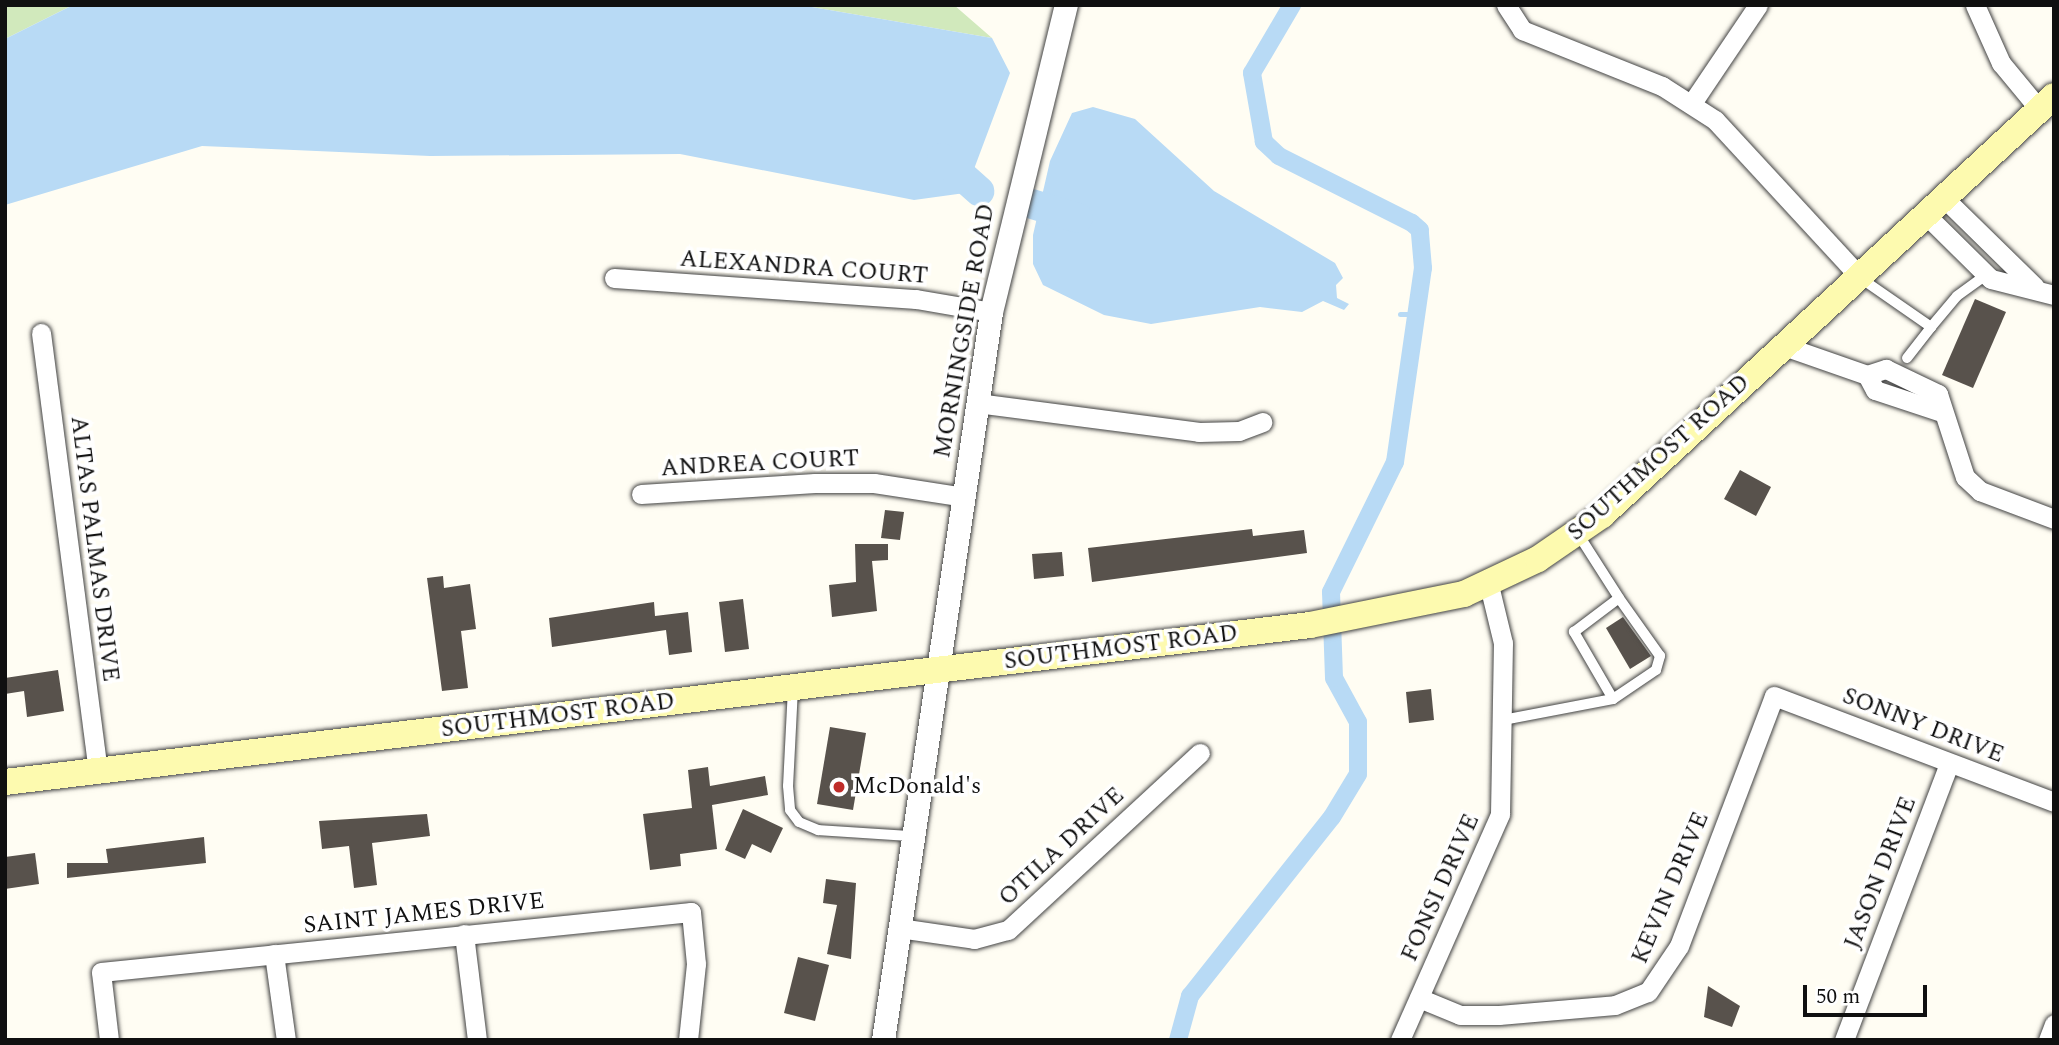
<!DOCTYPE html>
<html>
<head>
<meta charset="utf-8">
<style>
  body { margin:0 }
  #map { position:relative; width:2059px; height:1045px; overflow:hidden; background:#fffdf3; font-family:Spectral,serif }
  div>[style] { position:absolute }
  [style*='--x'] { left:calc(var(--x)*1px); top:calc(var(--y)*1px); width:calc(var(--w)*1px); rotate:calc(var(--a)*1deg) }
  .green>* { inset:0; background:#d1e9bc }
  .water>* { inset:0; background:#b8daf5 }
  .stream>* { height:5px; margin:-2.5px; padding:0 2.5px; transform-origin:2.5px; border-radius:2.5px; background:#b8daf5 }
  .canal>* { height:18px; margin:-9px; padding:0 9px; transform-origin:9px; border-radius:9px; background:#b8daf5 }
  .river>* { height:30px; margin:-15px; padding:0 15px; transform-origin:15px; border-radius:15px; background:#b8daf5 }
  .building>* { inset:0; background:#58524c }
  .roads { filter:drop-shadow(0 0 2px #434343) drop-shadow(0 0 2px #434343) }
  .service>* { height:10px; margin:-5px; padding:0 5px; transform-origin:5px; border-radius:5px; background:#fff }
  .minor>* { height:19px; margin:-9.5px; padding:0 9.5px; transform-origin:9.5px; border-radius:9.5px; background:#fff }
  .tertiary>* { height:23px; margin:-11.5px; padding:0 11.5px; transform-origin:11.5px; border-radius:11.5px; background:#fff }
  .secondary>* { height:26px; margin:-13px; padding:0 13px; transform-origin:13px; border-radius:13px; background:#fdfaaf }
  .dots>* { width:19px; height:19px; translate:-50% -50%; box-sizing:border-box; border:4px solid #fff; border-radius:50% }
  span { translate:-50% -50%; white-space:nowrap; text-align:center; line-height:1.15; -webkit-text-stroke:7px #fff; paint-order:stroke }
  .street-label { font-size:24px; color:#101010 }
  .poi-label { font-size:24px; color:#101010 }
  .left { translate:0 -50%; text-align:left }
  .frame { position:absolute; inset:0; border:7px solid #101010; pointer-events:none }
  .scale { position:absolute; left:1803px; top:985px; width:124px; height:32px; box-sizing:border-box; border:4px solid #101010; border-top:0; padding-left:9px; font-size:21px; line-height:24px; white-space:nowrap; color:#101010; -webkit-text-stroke:5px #fff; paint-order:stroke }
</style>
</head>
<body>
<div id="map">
  <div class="green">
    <i style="clip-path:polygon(5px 5px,73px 5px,5px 39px)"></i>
    <i style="clip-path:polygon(558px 5px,954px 5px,992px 38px,812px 7px)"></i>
  </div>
  <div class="water">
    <i style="clip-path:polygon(73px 5px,812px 7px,992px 38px,1010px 73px,965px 193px,914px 200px,680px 154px,430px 156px,202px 146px,5px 205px,5px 39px)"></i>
    <i style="clip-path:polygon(1093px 107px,1135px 119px,1214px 191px,1335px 263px,1343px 278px,1336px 285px,1337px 298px,1349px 304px,1344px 310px,1323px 301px,1302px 312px,1260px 307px,1151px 324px,1104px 315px,1043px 285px,1033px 264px,1033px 235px,1050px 161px,1072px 113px)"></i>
  </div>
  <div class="stream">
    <i style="--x:1400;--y:314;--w:16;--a:0"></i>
  </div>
  <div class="canal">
    <i style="--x:1178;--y:1040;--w:46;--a:-74.7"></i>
    <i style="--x:1190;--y:996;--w:228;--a:-51.6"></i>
    <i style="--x:1332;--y:817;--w:50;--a:-58.8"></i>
    <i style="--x:1358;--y:774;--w:52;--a:-90"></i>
    <i style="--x:1358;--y:722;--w:50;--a:-118.6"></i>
    <i style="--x:1334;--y:678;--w:86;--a:-92"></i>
    <i style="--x:1331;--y:592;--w:145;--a:-63.8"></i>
    <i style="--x:1395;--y:462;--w:196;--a:-81.8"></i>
    <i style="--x:1423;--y:268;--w:38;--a:-95"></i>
    <i style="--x:1420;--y:230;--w:11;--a:-139"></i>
    <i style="--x:1412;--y:223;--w:149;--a:-153.3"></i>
    <i style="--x:1279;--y:156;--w:21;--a:-137"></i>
    <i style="--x:1264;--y:142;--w:70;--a:-99.9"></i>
    <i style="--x:1252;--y:73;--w:79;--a:-59.5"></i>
  </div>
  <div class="river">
    <i style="--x:942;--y:158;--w:50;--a:41.7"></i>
    <i style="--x:1032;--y:204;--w:48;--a:16.9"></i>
  </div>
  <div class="building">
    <i style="clip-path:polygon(1975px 299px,2006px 312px,1973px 388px,1942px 375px)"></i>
    <i style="clip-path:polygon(1740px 470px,1771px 487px,1756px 516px,1724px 499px)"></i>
    <i style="clip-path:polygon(885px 510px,904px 512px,900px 540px,881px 538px)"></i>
    <i style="clip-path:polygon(1252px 529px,1253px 536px,1304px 530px,1307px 553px,1092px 582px,1088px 548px)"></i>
    <i style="clip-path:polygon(855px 544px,888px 544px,888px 560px,872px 561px,877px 611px,832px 617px,829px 585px,856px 582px)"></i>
    <i style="clip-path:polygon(1062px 552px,1064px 576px,1034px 579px,1032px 554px)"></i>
    <i style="clip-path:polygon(443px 576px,444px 588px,470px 584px,476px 629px,461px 631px,468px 688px,442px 691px,427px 578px)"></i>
    <i style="clip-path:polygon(743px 599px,749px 649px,725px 652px,719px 602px)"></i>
    <i style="clip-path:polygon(654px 602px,655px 616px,688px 612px,692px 652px,669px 655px,666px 630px,552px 647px,549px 618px)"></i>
    <i style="clip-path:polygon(1623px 617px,1651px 656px,1630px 669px,1606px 628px)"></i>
    <i style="clip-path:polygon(58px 670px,64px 711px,27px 717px,24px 691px,5px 694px,5px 678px)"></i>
    <i style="clip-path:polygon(1431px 689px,1434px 720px,1409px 723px,1406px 692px)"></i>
    <i style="clip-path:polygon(830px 727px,866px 733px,853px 810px,817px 804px)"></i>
    <i style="clip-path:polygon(708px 767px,710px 786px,765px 776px,768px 795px,712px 805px,717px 849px,680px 854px,681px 866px,650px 870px,643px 814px,692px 808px,688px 770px)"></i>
    <i style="clip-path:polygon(743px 809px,783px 828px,771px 853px,752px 844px,745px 859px,725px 850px)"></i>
    <i style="clip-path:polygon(427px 814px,430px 836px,372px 843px,377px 885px,354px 888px,349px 846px,322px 849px,319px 821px)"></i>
    <i style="clip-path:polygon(204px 837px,206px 863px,67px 878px,67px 863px,108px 863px,106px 849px)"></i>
    <i style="clip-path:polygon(35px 853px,39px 884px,5px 889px,5px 857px)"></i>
    <i style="clip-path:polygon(826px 879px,856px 883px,851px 959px,827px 954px,837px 905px,823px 903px)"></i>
    <i style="clip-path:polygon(798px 957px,829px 965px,815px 1021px,784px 1013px)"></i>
    <i style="clip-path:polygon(1708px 986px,1740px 1006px,1732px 1027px,1704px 1017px)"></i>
  </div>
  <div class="roads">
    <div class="service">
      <i style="--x:1859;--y:277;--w:88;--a:34.8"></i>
      <i style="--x:1931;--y:327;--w:40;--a:-50"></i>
      <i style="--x:1957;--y:296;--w:36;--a:-36"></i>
      <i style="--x:1907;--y:358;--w:39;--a:-52"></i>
      <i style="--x:793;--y:688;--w:98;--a:92.9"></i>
      <i style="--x:788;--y:786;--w:24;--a:85"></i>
      <i style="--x:790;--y:810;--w:15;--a:53"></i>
      <i style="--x:799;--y:822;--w:21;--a:23"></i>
      <i style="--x:818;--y:830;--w:94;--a:3.7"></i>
      <i style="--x:1613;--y:699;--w:52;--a:-34"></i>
      <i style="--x:1656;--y:670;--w:15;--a:-74"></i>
      <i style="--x:1660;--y:656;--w:71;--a:-125.3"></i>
      <i style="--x:1503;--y:720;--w:112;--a:-10.8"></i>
      <i style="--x:1613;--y:699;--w:78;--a:-120.2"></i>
      <i style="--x:1574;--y:632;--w:56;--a:-37.1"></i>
      <i style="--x:1619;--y:598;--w:76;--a:-122.6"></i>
    </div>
    <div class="minor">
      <i style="--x:1506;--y:5;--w:30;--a:57"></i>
      <i style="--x:1522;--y:30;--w:151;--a:21.8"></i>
      <i style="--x:1662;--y:86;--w:63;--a:32.7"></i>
      <i style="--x:1715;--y:120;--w:212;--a:47.3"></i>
      <i style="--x:1975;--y:5;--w:64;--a:65.9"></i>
      <i style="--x:2001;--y:63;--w:60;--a:50.4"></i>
      <i style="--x:1692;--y:103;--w:118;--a:-56"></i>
      <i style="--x:1944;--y:198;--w:127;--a:44.4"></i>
      <i style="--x:1926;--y:215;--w:91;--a:44.6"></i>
      <i style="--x:1991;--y:279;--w:65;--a:14.3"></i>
      <i style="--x:614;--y:278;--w:303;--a:4"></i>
      <i style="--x:916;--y:299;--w:76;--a:9.8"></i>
      <i style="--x:41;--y:333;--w:442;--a:82.6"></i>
      <i style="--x:1784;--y:346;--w:88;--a:19.3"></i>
      <i style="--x:1867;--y:375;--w:20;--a:-18"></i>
      <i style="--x:1886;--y:369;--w:58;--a:25.7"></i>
      <i style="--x:1938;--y:394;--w:87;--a:72"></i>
      <i style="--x:1965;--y:477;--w:21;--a:43"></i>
      <i style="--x:1980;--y:491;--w:79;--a:20.7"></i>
      <i style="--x:1867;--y:375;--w:17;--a:62"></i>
      <i style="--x:1875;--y:390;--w:70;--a:18.4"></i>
      <i style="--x:977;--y:403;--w:224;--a:7.4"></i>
      <i style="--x:1199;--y:432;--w:40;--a:-1.4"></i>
      <i style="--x:1239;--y:431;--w:25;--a:-21"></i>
      <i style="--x:641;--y:494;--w:174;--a:-3.6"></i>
      <i style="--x:815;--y:483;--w:59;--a:0"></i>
      <i style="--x:874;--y:483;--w:91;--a:8.8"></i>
      <i style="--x:899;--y:928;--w:76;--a:8.3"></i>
      <i style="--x:974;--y:939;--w:35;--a:-15"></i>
      <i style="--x:1008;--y:930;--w:261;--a:-42.7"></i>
      <i style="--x:464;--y:934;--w:107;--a:83"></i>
      <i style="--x:274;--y:954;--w:87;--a:82.1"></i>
      <i style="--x:1419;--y:998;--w:44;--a:22.5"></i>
      <i style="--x:1460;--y:1015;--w:39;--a:0"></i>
      <i style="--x:1499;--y:1015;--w:116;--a:-4.9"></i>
      <i style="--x:1615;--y:1005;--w:35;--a:-22"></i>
      <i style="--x:1648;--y:992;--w:55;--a:-56"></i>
      <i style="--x:1679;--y:946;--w:267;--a:-69.2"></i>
      <i style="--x:1774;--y:696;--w:299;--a:20.7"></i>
      <i style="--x:109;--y:1040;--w:68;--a:-96.7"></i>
      <i style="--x:101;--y:972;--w:593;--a:-5.81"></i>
      <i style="--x:691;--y:912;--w:52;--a:84.5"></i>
      <i style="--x:696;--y:964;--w:76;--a:96"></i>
      <i style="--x:1400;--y:1040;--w:247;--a:-66.1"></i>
      <i style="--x:1500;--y:814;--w:171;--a:-89"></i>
      <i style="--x:1503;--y:643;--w:60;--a:-103.6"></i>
      <i style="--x:1844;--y:1040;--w:296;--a:-69.2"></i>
      <i style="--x:2048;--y:1040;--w:17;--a:-69"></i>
    </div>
    <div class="tertiary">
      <i style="--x:883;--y:1040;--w:736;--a:-81.56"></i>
      <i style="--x:991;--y:312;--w:316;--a:-76.3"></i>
    </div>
    <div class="secondary">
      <i style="--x:5;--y:782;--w:1314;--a:-6.86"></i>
      <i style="--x:1310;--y:625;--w:157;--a:-11.4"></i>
      <i style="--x:1464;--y:594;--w:82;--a:-25.3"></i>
      <i style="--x:1538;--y:559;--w:78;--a:-34.5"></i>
      <i style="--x:1602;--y:515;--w:616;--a:-42.83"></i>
    </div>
  </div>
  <div class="dots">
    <i style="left:839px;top:787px;background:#bf2c29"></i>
  </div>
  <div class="street-label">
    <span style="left:804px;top:268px;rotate:4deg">ALEXANDRA COURT</span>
    <span style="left:965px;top:331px;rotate:-80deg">MORNINGSIDE ROAD</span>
    <span style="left:1659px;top:458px;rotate:-42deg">SOUTHMOST ROAD</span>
    <span style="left:760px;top:464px;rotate:-3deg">ANDREA COURT</span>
    <span style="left:94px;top:549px;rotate:83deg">ALTAS PALMAS DRIVE</span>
    <span style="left:1121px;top:648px;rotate:-7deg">SOUTHMOST ROAD</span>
    <span style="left:558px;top:716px;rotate:-7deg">SOUTHMOST ROAD</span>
    <span style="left:1923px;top:726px;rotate:21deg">SONNY DRIVE</span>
    <span style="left:1062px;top:847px;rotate:-43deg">OTILA DRIVE</span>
    <span style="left:1881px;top:873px;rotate:-69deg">JASON DRIVE</span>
    <span style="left:1441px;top:888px;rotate:-66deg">FONSI DRIVE</span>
    <span style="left:1671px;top:888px;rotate:-67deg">KEVIN DRIVE</span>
    <span style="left:424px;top:914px;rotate:-6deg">SAINT JAMES DRIVE</span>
  </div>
  <div class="poi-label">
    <span class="left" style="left:853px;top:787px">McDonald's</span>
  </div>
  <div class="frame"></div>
  <div class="scale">50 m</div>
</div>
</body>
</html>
